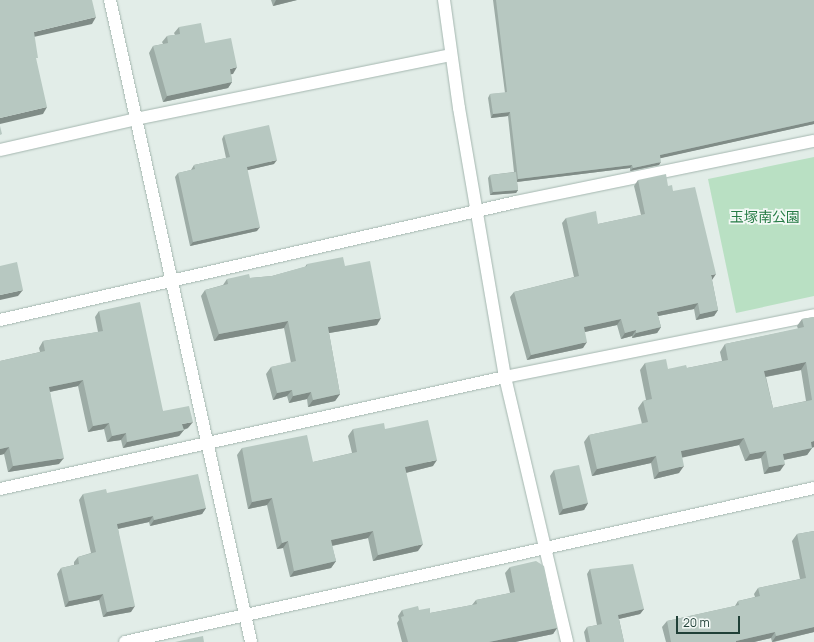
<!DOCTYPE html>
<html>
<head>
<meta charset="utf-8">
<style>
  body { margin:0 }
  #map { position:relative; width:814px; height:642px; overflow:hidden; background:#e2ede8; font-family:Manrope,"Noto Sans JP",sans-serif }
  div>[style] { position:absolute }
  [style*='--x'] { left:calc(var(--x)*1px); top:calc(var(--y)*1px); width:calc(var(--w)*1px); rotate:calc(var(--a)*1deg) }
  .green>* { inset:0; background:#b9e0c3 }
  .roads { filter:drop-shadow(0 0 1px #a4b6af) drop-shadow(0 0 1px #a4b6af) }
  .street>* { height:12px; margin:-6px; padding:0 6px; transform-origin:6px; border-radius:6px; background:#fff }
  .secondary>* { height:12px; margin:-6px; padding:0 6px; transform-origin:6px; border-radius:6px; background:#fff }
  .wall>* { inset:0; background:#9daca6 }
  .shaded-wall>* { inset:0; background:#808c87 }
  .building>* { inset:0; background:#b7c8c1 }
  span { translate:-50% -50%; white-space:nowrap; text-align:center; line-height:1.15; -webkit-text-stroke:3.5px #f3f9f6; paint-order:stroke }
  .park-label { font-size:14px; color:#267b45 }
  .scale { position:absolute; left:676px; top:616px; width:64px; height:18px; box-sizing:border-box; border:2px solid #204037; border-top:0; padding-left:5px; font-size:12px; line-height:14px; white-space:nowrap; color:#204037; -webkit-text-stroke:3px #f3f9f6; paint-order:stroke }
</style>
</head>
<body>
<div id="map">
  <div class="green">
    <i style="clip-path:polygon(814px 157px,814px 296px,736px 313px,708px 179px)"></i>
  </div>
  <div class="roads">
    <div class="street">
      <i style="--x:444;--y:0;--w:109;--a:82.1"></i>
      <i style="--x:459;--y:108;--w:273;--a:80.3"></i>
      <i style="--x:505;--y:377;--w:272;--a:76.8"></i>
      <i style="--x:0;--y:150;--w:139;--a:-12.8"></i>
      <i style="--x:136;--y:119;--w:321;--a:-11.5"></i>
      <i style="--x:0;--y:320;--w:529;--a:-12.88"></i>
      <i style="--x:516;--y:202;--w:304;--a:-11.6"></i>
      <i style="--x:0;--y:489;--w:517;--a:-12.5"></i>
      <i style="--x:505;--y:377;--w:315;--a:-11.3"></i>
    </div>
    <div class="secondary">
      <i style="--x:110;--y:0;--w:657;--a:77.61"></i>
      <i style="--x:125;--y:642;--w:706;--a:-12.6"></i>
    </div>
  </div>
  <div class="wall">
    <i style="clip-path:polygon(271px 0,297px 0,273px 6px)"></i>
    <i style="clip-path:polygon(493px 0,814px 0,814px 124px,660px 158px,659px 165px,630px 171px,630px 168px,517px 182px,518px 190px,516px 193px,490px 195px,488px 178px,490px 175px,514px 172px,508px 116px,491px 118px,488px 98px,490px 94px,505px 93px)"></i>
    <i style="clip-path:polygon(179px 27px,205px 43px,233px 74px,231px 74px,232px 82px,228px 88px,163px 102px,149px 53px,153px 46px,163px 44px,162px 42px,167px 36px,175px 35px,174px 33px)"></i>
    <i style="clip-path:polygon(224px 135px,274px 164px,247px 170px,257px 231px,190px 246px,175px 177px,178px 173px,191px 170px,194px 165px,226px 158px,222px 139px)"></i>
    <i style="clip-path:polygon(638px 180px,668px 186px,673px 191px,712px 280px,718px 310px,714px 316px,696px 320px,694px 309px,658px 316px,661px 327px,657px 333px,632px 338px,632px 336px,621px 339px,617px 325px,585px 332px,583px 348px,527px 360px,510px 297px,514px 292px,574px 277px,562px 223px,566px 218px,598px 224px,641px 215px,634px 186px)"></i>
    <i style="clip-path:polygon(307px 264px,345px 266px,377px 325px,329px 333px,340px 394px,335px 401px,308px 407px,307px 399px,289px 403px,287px 396px,273px 400px,266px 374px,271px 367px,291px 363px,284px 328px,214px 341px,201px 296px,205px 290px,223px 285px,227px 279px,250px 278px,272px 276px,305px 267px)"></i>
    <i style="clip-path:polygon(99px 311px,163px 411px,188px 428px,184px 430px,179px 436px,123px 448px,121px 440px,107px 442px,104px 429px,88px 432px,78px 386px,50px 392px,59px 464px,8px 472px,4px 454px,0 455px,0 361px,40px 352px,39px 348px,43px 341px,98px 332px,95px 317px)"></i>
    <i style="clip-path:polygon(evenodd,814px 317px,814px 447px,812px 448px,807px 455px,784px 460px,780px 471px,764px 474px,761px 458px,745px 461px,739px 445px,682px 457px,679px 473px,654px 479px,651px 463px,592px 476px,584px 442px,589px 435px,642px 424px,638px 408px,643px 401px,646px 400px,640px 370px,645px 363px,668px 369px,687px 368px,722px 361px,720px 352px,725px 344px,798px 329px,797px 326px,802px 319px,814px 317px,801px 370px,806px 401px,773px 408px,766px 377px,801px 370px)"></i>
    <i style="clip-path:polygon(353px 429px,385px 429px,433px 466px,406px 473px,418px 551px,373px 561px,368px 538px,332px 546px,336px 561px,331px 568px,290px 577px,283px 548px,277px 549px,267px 505px,248px 509px,237px 455px,242px 448px,313px 462px,352px 453px,348px 436px)"></i>
    <i style="clip-path:polygon(554px 470px,588px 503px,584px 510px,559px 515px,550px 476px)"></i>
    <i style="clip-path:polygon(107px 493px,206px 508px,202px 514px,150px 526px,149px 522px,118px 529px,131px 612px,103px 617px,99px 600px,65px 607px,57px 574px,61px 568px,74px 565px,74px 562px,78px 557px,91px 553px,79px 500px,83px 494px)"></i>
    <i style="clip-path:polygon(814px 531px,814px 632px,774px 642px,772px 642px,771px 638px,754px 642px,666px 642px,662px 627px,667px 621px,735px 606px,738px 601px,755px 597px,754px 594px,758px 588px,800px 579px,792px 541px,797px 534px)"></i>
    <i style="clip-path:polygon(510px 567px,557px 628px,553px 634px,515px 642px,402px 642px,397px 623px,399px 620px,398px 616px,402px 610px,430px 613px,472px 605px,476px 600px,510px 593px,505px 573px)"></i>
    <i style="clip-path:polygon(590px 569px,644px 609px,640px 614px,619px 619px,624px 642px,586px 642px,584px 632px,587px 627px,597px 625px,587px 574px)"></i>
  </div>
  <div class="shaded-wall">
    <i style="clip-path:polygon(276px 0,297px 0,273px 6px)"></i>
    <i style="clip-path:polygon(96px 17px,92px 24px,29px 38px,34px 32px)"></i>
    <i style="clip-path:polygon(237px 67px,233px 74px,226px 75px,230px 69px)"></i>
    <i style="clip-path:polygon(232px 82px,228px 88px,163px 102px,167px 96px)"></i>
    <i style="clip-path:polygon(47px 107px,43px 114px,0 124px,0 118px)"></i>
    <i style="clip-path:polygon(510px 112px,508px 116px,491px 118px,493px 114px)"></i>
    <i style="clip-path:polygon(814px 121px,814px 124px,657px 159px,660px 155px)"></i>
    <i style="clip-path:polygon(277px 160px,274px 164px,244px 171px,247px 167px)"></i>
    <i style="clip-path:polygon(661px 162px,659px 165px,630px 171px,633px 168px)"></i>
    <i style="clip-path:polygon(632px 165px,630px 168px,516px 182px,518px 179px)"></i>
    <i style="clip-path:polygon(518px 190px,516px 193px,490px 195px,493px 192px)"></i>
    <i style="clip-path:polygon(260px 227px,257px 231px,190px 246px,193px 242px)"></i>
    <i style="clip-path:polygon(716px 274px,712px 280px,711px 275px)"></i>
    <i style="clip-path:polygon(23px 290px,18px 296px,0 300px,0 295px)"></i>
    <i style="clip-path:polygon(698px 303px,694px 309px,653px 317px,657px 312px)"></i>
    <i style="clip-path:polygon(718px 310px,714px 316px,696px 320px,700px 314px)"></i>
    <i style="clip-path:polygon(381px 318px,377px 325px,323px 334px,328px 327px)"></i>
    <i style="clip-path:polygon(621px 319px,617px 325px,580px 333px,584px 327px)"></i>
    <i style="clip-path:polygon(288px 321px,284px 328px,214px 341px,219px 334px)"></i>
    <i style="clip-path:polygon(661px 327px,657px 333px,632px 338px,636px 333px)"></i>
    <i style="clip-path:polygon(636px 330px,632px 336px,621px 339px,625px 333px)"></i>
    <i style="clip-path:polygon(587px 342px,583px 348px,527px 360px,531px 355px)"></i>
    <i style="clip-path:polygon(806px 362px,801px 370px,759px 378px,764px 371px)"></i>
    <i style="clip-path:polygon(83px 380px,78px 386px,44px 393px,49px 387px)"></i>
    <i style="clip-path:polygon(292px 390px,287px 396px,273px 400px,277px 393px)"></i>
    <i style="clip-path:polygon(311px 392px,307px 399px,289px 403px,293px 396px)"></i>
    <i style="clip-path:polygon(340px 394px,335px 401px,308px 407px,313px 400px)"></i>
    <i style="clip-path:polygon(193px 422px,188px 428px,178px 431px,182px 424px)"></i>
    <i style="clip-path:polygon(109px 423px,104px 429px,88px 432px,93px 426px)"></i>
    <i style="clip-path:polygon(184px 430px,179px 436px,123px 448px,127px 442px)"></i>
    <i style="clip-path:polygon(126px 433px,121px 440px,107px 442px,112px 436px)"></i>
    <i style="clip-path:polygon(744px 438px,739px 445px,676px 459px,681px 451px)"></i>
    <i style="clip-path:polygon(814px 441px,814px 447px,806px 449px,811px 442px)"></i>
    <i style="clip-path:polygon(9px 447px,4px 454px,0 455px,0 449px)"></i>
    <i style="clip-path:polygon(812px 448px,807px 455px,778px 461px,783px 454px)"></i>
    <i style="clip-path:polygon(766px 451px,761px 458px,745px 461px,750px 454px)"></i>
    <i style="clip-path:polygon(656px 456px,651px 463px,592px 476px,597px 469px)"></i>
    <i style="clip-path:polygon(64px 458px,59px 464px,8px 472px,13px 466px)"></i>
    <i style="clip-path:polygon(437px 460px,433px 466px,401px 474px,405px 467px)"></i>
    <i style="clip-path:polygon(785px 464px,780px 471px,764px 474px,769px 467px)"></i>
    <i style="clip-path:polygon(684px 466px,679px 473px,654px 479px,659px 472px)"></i>
    <i style="clip-path:polygon(272px 498px,267px 505px,248px 509px,252px 502px)"></i>
    <i style="clip-path:polygon(588px 503px,584px 510px,559px 515px,563px 509px)"></i>
    <i style="clip-path:polygon(206px 508px,202px 514px,150px 526px,154px 520px)"></i>
    <i style="clip-path:polygon(153px 516px,149px 522px,112px 530px,117px 524px)"></i>
    <i style="clip-path:polygon(373px 531px,368px 538px,326px 547px,331px 540px)"></i>
    <i style="clip-path:polygon(288px 541px,283px 548px,277px 549px,282px 543px)"></i>
    <i style="clip-path:polygon(423px 544px,418px 551px,373px 561px,378px 555px)"></i>
    <i style="clip-path:polygon(336px 561px,331px 568px,290px 577px,294px 571px)"></i>
    <i style="clip-path:polygon(103px 594px,99px 600px,65px 607px,69px 601px)"></i>
    <i style="clip-path:polygon(135px 606px,131px 612px,103px 617px,107px 612px)"></i>
    <i style="clip-path:polygon(644px 609px,640px 614px,614px 620px,618px 615px)"></i>
    <i style="clip-path:polygon(814px 627px,814px 632px,772px 642px,776px 636px)"></i>
    <i style="clip-path:polygon(557px 628px,553px 634px,515px 642px,489px 642px)"></i>
    <i style="clip-path:polygon(775px 632px,771px 638px,754px 642px,735px 642px,736px 641px)"></i>
  </div>
  <div class="building">
    <i style="clip-path:polygon(0 0,92px 0,96px 17px,34px 32px,38px 58px,36px 58px,47px 107px,0 118px)"></i>
    <i style="clip-path:polygon(496px 0,814px 0,814px 121px,660px 155px,661px 162px,633px 168px,632px 165px,518px 179px,510px 112px,493px 114px,490px 94px,507px 92px)"></i>
    <i style="clip-path:polygon(201px 23px,205px 43px,231px 38px,237px 67px,230px 69px,232px 82px,167px 96px,153px 46px,168px 43px,167px 36px,180px 34px,179px 27px)"></i>
    <i style="clip-path:polygon(269px 125px,277px 160px,247px 167px,260px 227px,193px 242px,178px 173px,195px 169px,194px 165px,230px 157px,224px 135px)"></i>
    <i style="clip-path:polygon(0 126px,2px 134px,0 135px)"></i>
    <i style="clip-path:polygon(516px 172px,518px 190px,493px 192px,490px 175px)"></i>
    <i style="clip-path:polygon(666px 174px,668px 186px,672px 185px,673px 191px,695px 187px,716px 274px,711px 275px,718px 310px,700px 314px,698px 303px,657px 312px,661px 327px,636px 333px,636px 330px,625px 333px,621px 319px,584px 327px,587px 342px,531px 355px,514px 292px,579px 276px,566px 218px,596px 211px,598px 224px,645px 214px,638px 180px)"></i>
    <i style="clip-path:polygon(343px 257px,345px 266px,370px 261px,381px 318px,328px 327px,340px 394px,313px 400px,311px 392px,293px 396px,292px 390px,277px 393px,271px 367px,296px 361px,288px 321px,219px 334px,205px 290px,228px 284px,227px 279px,249px 274px,250px 278px,272px 276px,307px 266px,307px 264px)"></i>
    <i style="clip-path:polygon(17px 262px,23px 290px,0 295px,0 266px)"></i>
    <i style="clip-path:polygon(140px 302px,163px 411px,189px 406px,193px 422px,182px 424px,184px 430px,127px 442px,126px 433px,112px 436px,109px 423px,93px 426px,83px 380px,49px 387px,64px 458px,13px 466px,9px 447px,0 449px,0 361px,45px 351px,43px 341px,103px 331px,99px 311px)"></i>
    <i style="clip-path:polygon(evenodd,814px 317px,814px 441px,811px 442px,812px 448px,783px 454px,785px 464px,769px 467px,766px 451px,750px 454px,744px 438px,681px 451px,684px 466px,659px 472px,656px 456px,597px 469px,589px 435px,648px 422px,643px 401px,652px 399px,645px 363px,666px 359px,668px 369px,686px 365px,687px 368px,728px 360px,725px 344px,804px 327px,802px 319px,814px 317px,806px 362px,812px 400px,773px 408px,764px 371px,806px 362px)"></i>
    <i style="clip-path:polygon(428px 420px,437px 460px,405px 467px,423px 544px,378px 555px,373px 531px,331px 540px,336px 561px,294px 571px,288px 541px,282px 543px,272px 498px,252px 502px,242px 448px,307px 435px,313px 462px,357px 452px,353px 429px,384px 423px,385px 429px)"></i>
    <i style="clip-path:polygon(579px 465px,588px 503px,563px 509px,554px 470px)"></i>
    <i style="clip-path:polygon(198px 474px,206px 508px,154px 520px,153px 516px,117px 524px,135px 606px,107px 612px,103px 594px,69px 601px,61px 568px,79px 564px,78px 557px,96px 552px,83px 494px,106px 489px,107px 493px)"></i>
    <i style="clip-path:polygon(814px 531px,814px 627px,776px 636px,775px 632px,736px 641px,736px 642px,671px 642px,667px 621px,739px 605px,738px 601px,760px 596px,758px 588px,806px 578px,797px 534px)"></i>
    <i style="clip-path:polygon(536px 561px,544px 566px,557px 628px,489px 642px,408px 642px,401px 617px,404px 616px,402px 610px,418px 606px,419px 610px,430px 608px,430px 613px,477px 604px,476px 600px,515px 592px,510px 567px)"></i>
    <i style="clip-path:polygon(633px 564px,644px 609px,618px 615px,624px 642px,590px 642px,587px 627px,602px 624px,590px 569px)"></i>
    <i style="clip-path:polygon(203px 636px,204px 642px,175px 642px)"></i>
  </div>
  <div class="park-label">
    <span style="left:765px;top:217px">玉塚南公園</span>
  </div>
  <div class="scale">20 m</div>
</div>
</body>
</html>
